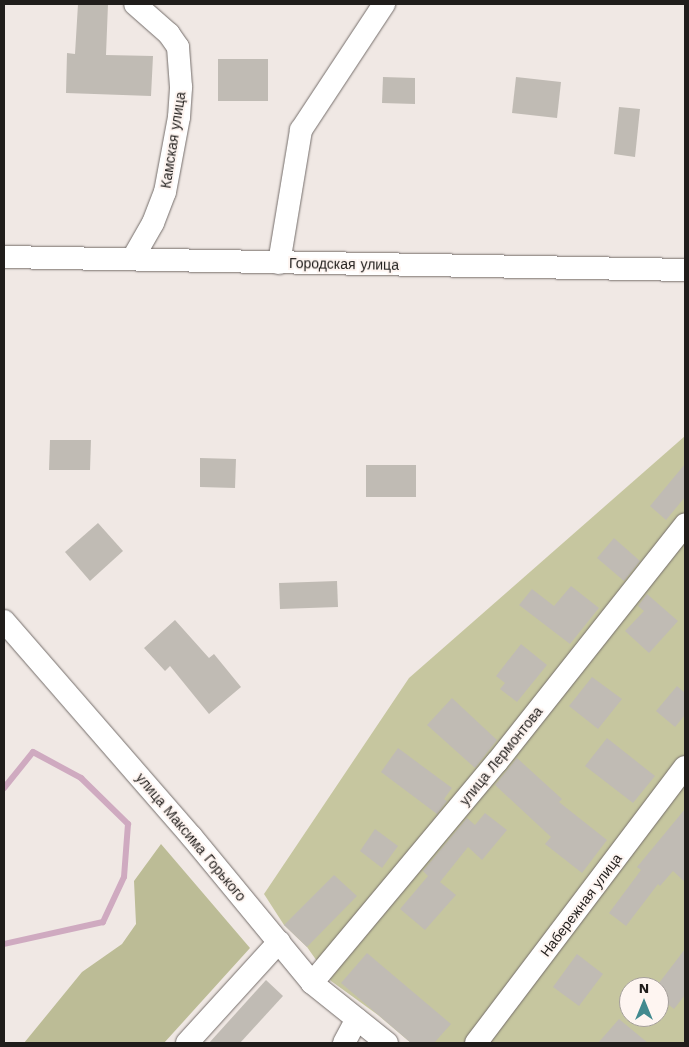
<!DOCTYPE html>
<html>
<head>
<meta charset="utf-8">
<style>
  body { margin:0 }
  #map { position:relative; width:689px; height:1047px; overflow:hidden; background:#f0e8e4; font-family:"Work Sans",sans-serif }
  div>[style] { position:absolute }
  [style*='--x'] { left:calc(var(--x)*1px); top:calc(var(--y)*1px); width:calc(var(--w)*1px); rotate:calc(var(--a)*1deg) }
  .green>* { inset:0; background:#c6c69f }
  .forest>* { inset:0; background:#bcbc96 }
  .stream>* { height:6px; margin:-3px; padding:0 3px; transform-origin:3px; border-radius:3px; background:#cfaac0 }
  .building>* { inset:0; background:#c0bbb4 }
  .roads { filter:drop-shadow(0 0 1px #746d6a) drop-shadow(0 0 1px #746d6a) }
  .minor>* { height:22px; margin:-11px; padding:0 11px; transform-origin:11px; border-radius:11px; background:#fff }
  span { translate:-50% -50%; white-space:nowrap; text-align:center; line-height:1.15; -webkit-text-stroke:4px #fef5f1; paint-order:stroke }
  .street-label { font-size:14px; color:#201d1b }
  .frame { position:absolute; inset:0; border:5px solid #201d1b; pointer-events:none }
  .north { position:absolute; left:619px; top:977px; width:50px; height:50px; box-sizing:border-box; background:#fef5f1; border:1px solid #a59f9b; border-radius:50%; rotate:0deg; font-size:14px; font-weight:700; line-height:20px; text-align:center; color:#201d1b }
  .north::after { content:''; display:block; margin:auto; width:18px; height:22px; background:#428a8f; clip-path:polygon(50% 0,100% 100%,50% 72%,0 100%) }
</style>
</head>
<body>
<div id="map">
  <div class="green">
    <i style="clip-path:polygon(evenodd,685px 436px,685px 1043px,411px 1043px,378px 1015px,331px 981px,307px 947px,284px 925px,264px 894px,409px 678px,685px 436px,629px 987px,659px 987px,659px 1017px,629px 1017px,629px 987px)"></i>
  </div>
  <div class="forest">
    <i style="clip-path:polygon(161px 844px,250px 948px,164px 1043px,24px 1043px,82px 972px,122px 944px,136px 924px,134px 881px)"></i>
  </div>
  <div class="stream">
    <i style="--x:4;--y:788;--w:46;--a:-51.1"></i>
    <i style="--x:33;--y:752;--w:55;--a:28.4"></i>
    <i style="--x:81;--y:778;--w:66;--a:44.4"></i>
    <i style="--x:128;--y:824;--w:53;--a:94.3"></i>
    <i style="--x:124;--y:877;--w:50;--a:115"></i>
    <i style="--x:103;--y:922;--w:101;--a:167.5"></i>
  </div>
  <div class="building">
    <i style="clip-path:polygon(78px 4px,108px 4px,106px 55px,153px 56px,151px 96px,66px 93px,67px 53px,75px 54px)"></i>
    <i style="clip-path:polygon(218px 59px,268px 59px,268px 101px,218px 101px)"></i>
    <i style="clip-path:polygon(383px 77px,415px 78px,415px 104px,382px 103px)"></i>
    <i style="clip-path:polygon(516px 77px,561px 82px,557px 118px,512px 113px)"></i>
    <i style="clip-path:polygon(619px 107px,640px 109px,635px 157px,614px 154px)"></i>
    <i style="clip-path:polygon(50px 440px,91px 440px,90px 470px,49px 470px)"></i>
    <i style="clip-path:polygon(200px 458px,236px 459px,235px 488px,200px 487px)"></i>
    <i style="clip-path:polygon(685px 464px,685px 497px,666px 520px,650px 506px)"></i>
    <i style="clip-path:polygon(366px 465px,416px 465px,416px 497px,366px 497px)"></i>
    <i style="clip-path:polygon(98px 523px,123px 551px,90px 581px,65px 552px)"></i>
    <i style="clip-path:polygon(614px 538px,640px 561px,624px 581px,597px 558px)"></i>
    <i style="clip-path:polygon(337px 581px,338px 607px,280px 609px,279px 583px)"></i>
    <i style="clip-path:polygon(571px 586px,599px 608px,570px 644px,519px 605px,532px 589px,554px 606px)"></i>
    <i style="clip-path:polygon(647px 594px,678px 621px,649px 653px,625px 631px,644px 611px,638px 606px)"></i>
    <i style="clip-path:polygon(175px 620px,209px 658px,214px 654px,241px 687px,209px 714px,170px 666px,165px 671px,144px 648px)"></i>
    <i style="clip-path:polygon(521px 644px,547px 665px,517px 702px,500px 689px,505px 683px,496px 676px)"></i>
    <i style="clip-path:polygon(592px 677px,622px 699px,598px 729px,569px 706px)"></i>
    <i style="clip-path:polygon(677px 686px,685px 693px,685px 715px,675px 727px,656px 711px)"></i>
    <i style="clip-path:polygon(452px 698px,497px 740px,475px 768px,427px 725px)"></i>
    <i style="clip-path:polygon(607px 738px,655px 776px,633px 803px,585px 766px)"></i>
    <i style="clip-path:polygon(398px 748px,452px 788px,444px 799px,447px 801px,437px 814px,381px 772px)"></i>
    <i style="clip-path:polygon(517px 758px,562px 799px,559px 802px,607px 840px,582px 873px,545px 844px,551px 837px,495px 785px)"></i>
    <i style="clip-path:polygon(685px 809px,685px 882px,673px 871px,660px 886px,658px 884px,626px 926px,609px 913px,641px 870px,637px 867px)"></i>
    <i style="clip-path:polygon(485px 813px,507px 830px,482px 860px,468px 847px,440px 882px,456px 895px,425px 930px,400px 909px,428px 876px,423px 871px,467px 818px,475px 825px)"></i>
    <i style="clip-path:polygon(375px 829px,398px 846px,382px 868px,360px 851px)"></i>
    <i style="clip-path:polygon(334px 875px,357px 896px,307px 947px,284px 925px)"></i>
    <i style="clip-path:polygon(685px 949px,685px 995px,674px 1009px,659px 997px,659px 983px)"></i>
    <i style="clip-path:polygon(367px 953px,451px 1024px,434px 1043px,411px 1043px,341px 983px)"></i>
    <i style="clip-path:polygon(577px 954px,603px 974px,579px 1006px,553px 987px)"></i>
    <i style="clip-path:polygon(266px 980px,283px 996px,240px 1043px,209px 1043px)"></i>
    <i style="clip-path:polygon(619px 1019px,648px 1043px,598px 1043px)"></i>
  </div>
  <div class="roads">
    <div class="minor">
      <i style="--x:4;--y:257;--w:681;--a:1.09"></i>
      <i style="--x:133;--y:258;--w:40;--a:-60.3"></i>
      <i style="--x:153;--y:223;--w:33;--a:-69"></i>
      <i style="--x:165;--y:192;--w:76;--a:-79.4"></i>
      <i style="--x:179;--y:117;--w:30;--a:-86"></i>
      <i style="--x:181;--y:87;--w:40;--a:-94.3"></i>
      <i style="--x:178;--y:47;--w:16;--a:-125"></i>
      <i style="--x:169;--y:34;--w:45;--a:-138.6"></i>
      <i style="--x:279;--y:263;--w:135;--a:-80.6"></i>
      <i style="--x:301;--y:130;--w:151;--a:-56.6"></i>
      <i style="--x:4;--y:621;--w:285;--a:49"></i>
      <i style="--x:191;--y:836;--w:190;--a:50.5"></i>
      <i style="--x:312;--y:983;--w:96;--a:38.7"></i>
      <i style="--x:312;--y:983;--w:288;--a:-50.1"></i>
      <i style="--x:497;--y:762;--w:303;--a:-51.6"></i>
      <i style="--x:187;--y:1043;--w:137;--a:-47.7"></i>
      <i style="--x:344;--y:1043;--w:27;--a:-62"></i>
      <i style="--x:476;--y:1043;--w:346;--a:-52.9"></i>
    </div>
  </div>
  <div class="street-label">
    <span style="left:173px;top:140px;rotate:-81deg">Камская улица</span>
    <span style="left:344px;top:264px;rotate:1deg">Городская улица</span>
    <span style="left:501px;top:756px;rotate:-51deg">улица Лермонтова</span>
    <span style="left:191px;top:837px;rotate:50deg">улица Максима Горького</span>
    <span style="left:581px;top:905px;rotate:-53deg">Набережная улица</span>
  </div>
  <div class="frame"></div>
  <div class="north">N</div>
</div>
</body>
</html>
